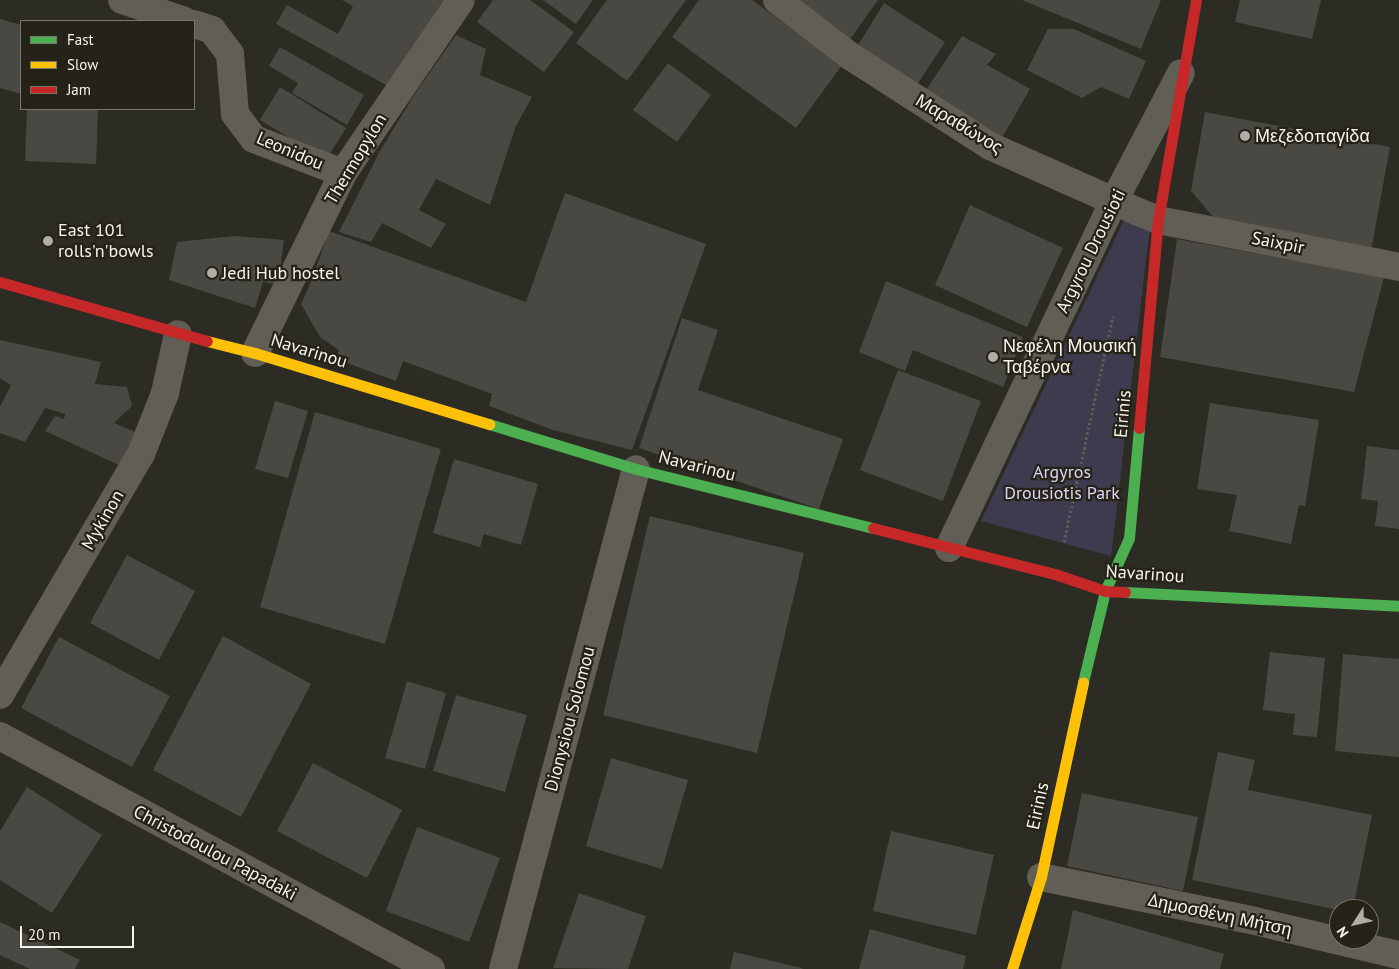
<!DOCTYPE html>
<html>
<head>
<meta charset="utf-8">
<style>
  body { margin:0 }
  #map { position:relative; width:1399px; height:969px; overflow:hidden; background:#2c2b24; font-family:"PT Sans",sans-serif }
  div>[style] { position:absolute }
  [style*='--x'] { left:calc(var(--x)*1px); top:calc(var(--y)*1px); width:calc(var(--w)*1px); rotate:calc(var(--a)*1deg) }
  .green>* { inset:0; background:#3f3b4e }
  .building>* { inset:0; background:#494843 }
  .path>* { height:3px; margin-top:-1.5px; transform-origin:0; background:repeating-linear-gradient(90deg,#5d5c54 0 2.5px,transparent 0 5px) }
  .street>* { height:28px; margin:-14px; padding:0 14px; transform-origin:14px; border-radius:14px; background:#615f55 }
  .fast>* { height:11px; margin:-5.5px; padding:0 5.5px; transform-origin:5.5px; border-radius:5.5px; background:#4caf50 }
  .slow>* { height:11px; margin:-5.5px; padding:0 5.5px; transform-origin:5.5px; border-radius:5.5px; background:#ffc107 }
  .jam>* { height:11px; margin:-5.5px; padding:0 5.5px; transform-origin:5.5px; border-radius:5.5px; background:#c62828 }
  .dots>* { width:14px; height:14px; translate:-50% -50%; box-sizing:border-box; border:2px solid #252317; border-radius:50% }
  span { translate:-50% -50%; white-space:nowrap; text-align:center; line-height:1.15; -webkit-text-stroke:4.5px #252317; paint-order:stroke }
  .street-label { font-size:18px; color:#f5f4ec }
  .poi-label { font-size:18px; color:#f5f4ec }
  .left { translate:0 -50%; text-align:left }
  .park-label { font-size:18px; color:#dbd6f7 }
  .legend { position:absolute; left:20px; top:20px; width:175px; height:90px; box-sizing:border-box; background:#252317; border:1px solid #78776c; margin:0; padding:6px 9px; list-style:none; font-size:15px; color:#f5f4ec }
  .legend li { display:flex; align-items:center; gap:10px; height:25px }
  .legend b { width:25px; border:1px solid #78776c }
  .north { position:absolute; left:1329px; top:899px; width:50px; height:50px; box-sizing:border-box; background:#252317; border:1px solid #78776c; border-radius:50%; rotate:235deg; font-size:14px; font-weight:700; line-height:20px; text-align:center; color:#f5f4ec }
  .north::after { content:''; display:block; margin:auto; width:18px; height:22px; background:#afaea6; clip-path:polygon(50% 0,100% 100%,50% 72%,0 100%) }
  .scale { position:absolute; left:20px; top:926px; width:114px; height:22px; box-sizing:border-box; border:2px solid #f5f4ec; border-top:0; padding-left:6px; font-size:15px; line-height:18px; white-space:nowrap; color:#f5f4ec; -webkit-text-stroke:4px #252317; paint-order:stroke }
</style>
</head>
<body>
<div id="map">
  <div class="green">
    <i style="clip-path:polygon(1124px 220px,1150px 227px,1111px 556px,981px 521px)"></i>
  </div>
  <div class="building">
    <i style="clip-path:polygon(342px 0,445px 0,395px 90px,276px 24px,287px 5px,338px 34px,353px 6px)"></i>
    <i style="clip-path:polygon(493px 0,530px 0,574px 32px,544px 72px,477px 22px)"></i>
    <i style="clip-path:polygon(543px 0,593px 0,576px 24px)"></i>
    <i style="clip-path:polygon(607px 0,686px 0,627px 81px,576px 43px)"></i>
    <i style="clip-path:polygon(699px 0,752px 0,842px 65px,796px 128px,672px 37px)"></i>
    <i style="clip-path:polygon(795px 0,878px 0,848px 42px)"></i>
    <i style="clip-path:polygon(1022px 0,1161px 0,1141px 49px)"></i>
    <i style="clip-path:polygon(1240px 0,1321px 0,1312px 39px,1235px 22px)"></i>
    <i style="clip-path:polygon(884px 3px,945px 42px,915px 88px,857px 47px)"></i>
    <i style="clip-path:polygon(0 19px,21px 25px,21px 94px,0 88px)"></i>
    <i style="clip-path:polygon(1048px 29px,1074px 29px,1146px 61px,1129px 99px,1101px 87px,1082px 98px,1027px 70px)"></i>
    <i style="clip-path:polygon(456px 35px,486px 49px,480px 75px,532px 97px,515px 128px,490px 205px,436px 179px,419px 210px,446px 224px,431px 248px,382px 223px,371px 242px,339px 232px,380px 151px,416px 92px)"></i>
    <i style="clip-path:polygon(962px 36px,996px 54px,987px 65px,1030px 89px,999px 143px,924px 93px)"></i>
    <i style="clip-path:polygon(280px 47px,364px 95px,347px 125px,292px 93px,298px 83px,269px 66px)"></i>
    <i style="clip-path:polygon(668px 63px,711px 95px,677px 142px,633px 110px)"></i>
    <i style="clip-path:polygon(280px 87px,346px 128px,326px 160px,260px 120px)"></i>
    <i style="clip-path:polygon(27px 109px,98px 109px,96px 164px,25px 161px)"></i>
    <i style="clip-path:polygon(1205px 112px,1390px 147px,1371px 251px,1219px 224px,1191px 191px)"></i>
    <i style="clip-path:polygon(565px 193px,706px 244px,632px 450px,553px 430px,489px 406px,492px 394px,403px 361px,396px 381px,336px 359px,339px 350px,320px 337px,301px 304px,311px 282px,329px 231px,526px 302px)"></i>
    <i style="clip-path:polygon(970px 205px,1063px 248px,1027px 327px,935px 285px)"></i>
    <i style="clip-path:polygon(234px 236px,284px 240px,278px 285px,263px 282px,255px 308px,169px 280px,177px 242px)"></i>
    <i style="clip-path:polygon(1177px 239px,1384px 277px,1354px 392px,1160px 357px)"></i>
    <i style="clip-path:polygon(886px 281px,1023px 337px,1003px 387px,913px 350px,905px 371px,859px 352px)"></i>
    <i style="clip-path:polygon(682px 318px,718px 330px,698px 390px,843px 439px,819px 509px,639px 448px)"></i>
    <i style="clip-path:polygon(0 340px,101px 362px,95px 384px,127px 387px,132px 406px,114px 423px,140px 434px,119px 465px,45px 431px,55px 416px,64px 419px,65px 414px,45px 408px,25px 442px,0 433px,0 407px,11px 385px,0 378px)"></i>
    <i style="clip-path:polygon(898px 370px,981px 401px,943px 501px,860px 470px)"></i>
    <i style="clip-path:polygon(275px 401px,308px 411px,288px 478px,255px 469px)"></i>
    <i style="clip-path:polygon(1210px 403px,1319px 420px,1305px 506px,1299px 505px,1291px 544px,1229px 531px,1237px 495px,1197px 489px)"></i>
    <i style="clip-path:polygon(315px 412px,441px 449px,385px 644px,260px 607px)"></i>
    <i style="clip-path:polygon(1367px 446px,1399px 450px,1399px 529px,1375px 526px,1378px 501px,1361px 499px)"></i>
    <i style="clip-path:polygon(454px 459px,538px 484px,521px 545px,484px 534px,480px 547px,433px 533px)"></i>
    <i style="clip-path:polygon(650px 516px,804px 553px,757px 753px,603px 715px)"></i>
    <i style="clip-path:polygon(127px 555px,195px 591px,159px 660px,90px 623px)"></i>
    <i style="clip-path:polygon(223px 636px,311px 684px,241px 817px,153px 770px)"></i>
    <i style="clip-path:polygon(59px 637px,170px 696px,132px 767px,21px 708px)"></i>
    <i style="clip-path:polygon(1270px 652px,1325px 658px,1317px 737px,1293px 735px,1295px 714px,1263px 710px)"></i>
    <i style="clip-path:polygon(1343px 654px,1399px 659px,1399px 757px,1335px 751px)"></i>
    <i style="clip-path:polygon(407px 681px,446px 693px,425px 769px,385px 758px)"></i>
    <i style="clip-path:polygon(456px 695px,527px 715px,505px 792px,433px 771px)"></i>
    <i style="clip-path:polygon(1218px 752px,1255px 760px,1248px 790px,1372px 815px,1353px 909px,1339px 910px,1192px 880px)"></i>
    <i style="clip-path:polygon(611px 758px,688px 780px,662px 869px,586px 846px)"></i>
    <i style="clip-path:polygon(313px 763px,402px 810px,367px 878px,277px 831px)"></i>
    <i style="clip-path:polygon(27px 787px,102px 835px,52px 913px,0 880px,0 831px)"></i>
    <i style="clip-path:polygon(1082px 793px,1198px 817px,1183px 891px,1067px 866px)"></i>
    <i style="clip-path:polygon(417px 827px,500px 858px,469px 942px,386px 911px)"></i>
    <i style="clip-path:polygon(891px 831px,994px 855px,976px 935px,873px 911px)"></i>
    <i style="clip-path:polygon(579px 893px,646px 916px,628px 969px,553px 968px)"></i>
    <i style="clip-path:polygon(1073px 910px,1224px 954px,1220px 969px,1061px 969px)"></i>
    <i style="clip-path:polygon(0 922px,80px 960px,75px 969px,30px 969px,0 955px)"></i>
    <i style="clip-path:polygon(870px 929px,966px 956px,963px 969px,859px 969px)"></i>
    <i style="clip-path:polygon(734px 952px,802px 968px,802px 969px,730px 969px)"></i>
  </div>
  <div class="path">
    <i style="--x:1064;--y:542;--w:231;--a:-77.8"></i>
  </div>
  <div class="street">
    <i style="--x:122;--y:0;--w:66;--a:18.4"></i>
    <i style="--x:777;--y:0;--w:92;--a:37.5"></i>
    <i style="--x:850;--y:56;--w:166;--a:32.7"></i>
    <i style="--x:990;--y:146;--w:160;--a:24"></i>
    <i style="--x:1136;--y:211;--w:24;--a:22"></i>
    <i style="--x:1158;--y:220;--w:246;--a:11"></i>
    <i style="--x:194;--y:24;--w:19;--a:18"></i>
    <i style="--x:212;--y:30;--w:30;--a:53"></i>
    <i style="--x:230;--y:54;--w:60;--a:85.2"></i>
    <i style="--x:235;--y:114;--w:31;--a:53"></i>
    <i style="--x:254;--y:139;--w:95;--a:20.9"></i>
    <i style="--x:255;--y:353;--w:200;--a:-63.9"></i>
    <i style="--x:343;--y:173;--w:209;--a:-55.7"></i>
    <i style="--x:949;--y:548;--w:384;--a:-64.6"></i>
    <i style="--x:1114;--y:201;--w:144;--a:-62.4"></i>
    <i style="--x:0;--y:695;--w:279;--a:-59.7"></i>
    <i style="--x:141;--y:454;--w:66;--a:-68.5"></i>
    <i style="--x:165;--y:393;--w:60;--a:-77.6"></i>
    <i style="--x:0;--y:736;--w:490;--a:28.4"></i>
    <i style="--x:1041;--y:877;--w:218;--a:11.6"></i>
    <i style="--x:1255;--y:921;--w:148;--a:13.3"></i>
    <i style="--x:503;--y:969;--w:517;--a:-75.1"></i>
  </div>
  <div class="fast">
    <i style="--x:489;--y:424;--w:154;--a:17"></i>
    <i style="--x:636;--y:469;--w:244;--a:14"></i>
    <i style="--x:1125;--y:592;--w:274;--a:2.9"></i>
    <i style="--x:1083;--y:682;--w:94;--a:-76.4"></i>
    <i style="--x:1105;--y:591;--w:58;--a:-65.6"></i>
    <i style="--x:1129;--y:538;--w:110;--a:-84.8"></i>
  </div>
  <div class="slow">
    <i style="--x:207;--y:341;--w:49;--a:14"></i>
    <i style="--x:255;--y:353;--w:245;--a:16.9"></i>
    <i style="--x:1012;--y:969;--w:96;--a:-72.5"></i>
    <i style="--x:1041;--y:877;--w:199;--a:-77.8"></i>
  </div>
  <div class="jam">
    <i style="--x:0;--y:282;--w:215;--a:15.9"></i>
    <i style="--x:1139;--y:428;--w:209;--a:-84.8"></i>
    <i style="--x:1158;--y:220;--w:223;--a:-80.2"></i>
    <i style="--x:873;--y:528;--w:188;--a:14.2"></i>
    <i style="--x:1055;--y:574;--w:53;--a:18.8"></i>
    <i style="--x:1105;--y:591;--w:20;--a:3"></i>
  </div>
  <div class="dots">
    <i style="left:1245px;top:136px;background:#afaea6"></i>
    <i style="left:48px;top:241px;background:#afaea6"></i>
    <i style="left:212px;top:273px;background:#afaea6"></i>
    <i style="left:993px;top:357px;background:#afaea6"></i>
  </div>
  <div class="street-label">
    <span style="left:959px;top:124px;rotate:31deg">Μαραθώνος</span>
    <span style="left:290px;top:151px;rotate:23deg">Leonidou</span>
    <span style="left:356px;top:159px;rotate:-59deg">Thermopylon</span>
    <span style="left:1278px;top:243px;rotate:11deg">Saixpir</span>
    <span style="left:1091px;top:251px;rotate:-64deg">Argyrou Drousioti</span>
    <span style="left:309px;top:351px;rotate:17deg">Navarinou</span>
    <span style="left:1123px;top:414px;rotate:-85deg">Eirinis</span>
    <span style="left:697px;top:466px;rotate:14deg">Navarinou</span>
    <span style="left:103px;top:520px;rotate:-60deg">Mykinon</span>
    <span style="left:1145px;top:574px;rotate:4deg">Navarinou</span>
    <span style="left:570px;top:719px;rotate:-75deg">Dionysiou Solomou</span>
    <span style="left:1038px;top:806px;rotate:-78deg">Eirinis</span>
    <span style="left:215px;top:853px;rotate:28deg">Christodoulou Papadaki</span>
    <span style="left:1220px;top:915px;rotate:12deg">Δημοσθένη Μήτση</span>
  </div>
  <div class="poi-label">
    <span class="left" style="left:1255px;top:136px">Μεζεδοπαγίδα</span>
    <span class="left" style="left:58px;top:241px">East 101<br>rolls'n'bowls</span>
    <span class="left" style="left:222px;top:273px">Jedi Hub hostel</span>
    <span class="left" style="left:1003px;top:357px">Νεφέλη Μουσική<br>Ταβέρνα</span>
  </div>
  <div class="park-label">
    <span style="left:1062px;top:483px">Argyros<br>Drousiotis Park</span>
  </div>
  <ul class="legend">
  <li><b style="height:6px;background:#4caf50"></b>Fast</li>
  <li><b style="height:6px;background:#ffc107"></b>Slow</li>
  <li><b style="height:6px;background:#c62828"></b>Jam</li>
  </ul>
  <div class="north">N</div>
  <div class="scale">20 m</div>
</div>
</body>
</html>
